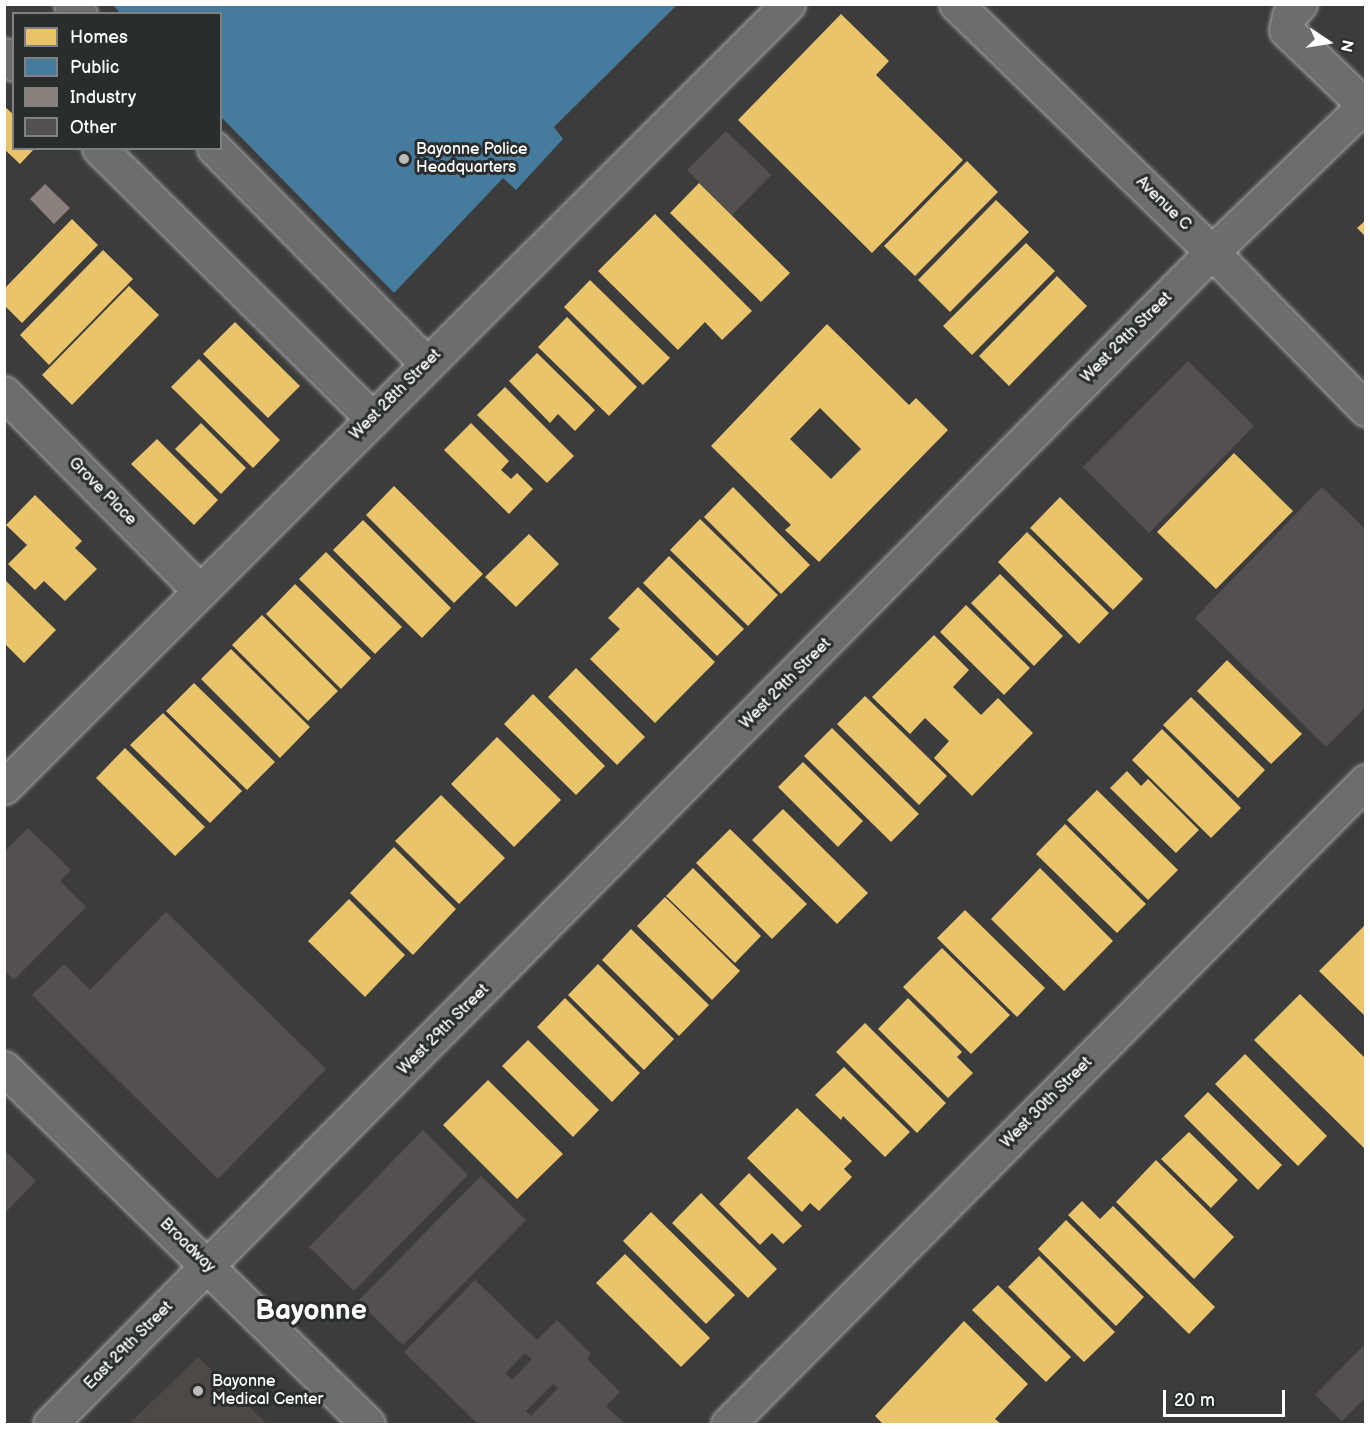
<!DOCTYPE html>
<html>
<head>
<meta charset="utf-8">
<style>
  body { margin:0 }
  #map { position:relative; width:1370px; height:1429px; overflow:hidden; background:#3d3c3c; font-family:"Balsamiq Sans",sans-serif }
  div>[style] { position:absolute }
  [style*='--x'] { left:calc(var(--x)*1px); top:calc(var(--y)*1px); width:calc(var(--w)*1px); rotate:calc(var(--a)*1deg) }
  .built>* { inset:0; background:#4e4847 }
  .homes>* { inset:0; background:#e9c46a }
  .public>* { inset:0; background:#457b9d }
  .industry>* { inset:0; background:#8a817c }
  .building>* { inset:0; background:#54504f }
  .roads { filter:drop-shadow(0 0 2px #a8a7a7) drop-shadow(0 0 2px #a8a7a7) }
  .minor>* { height:33px; margin:-16.5px; padding:0 16.5px; transform-origin:16.5px; border-radius:16.5px; background:#6d6d6d }
  .major>* { height:33px; margin:-16.5px; padding:0 16.5px; transform-origin:16.5px; border-radius:16.5px; background:#6d6d6d }
  .dots>* { width:16px; height:16px; translate:-50% -50%; box-sizing:border-box; border:3px solid #2a2d2e; border-radius:50% }
  span { translate:-50% -50%; white-space:nowrap; text-align:center; line-height:1.15; -webkit-text-stroke:6px #2a2d2e; paint-order:stroke }
  .poi-label { font-size:16px; color:#fff }
  .left { translate:0 -50%; text-align:left }
  .street-label { font-size:16px; color:#fff }
  .town-label { font-size:28px; color:#fff; font-weight:700 }
  .frame { position:absolute; inset:0; border:6px solid #fff; pointer-events:none }
  .legend { position:absolute; left:12px; top:12px; width:210px; height:138px; box-sizing:border-box; background:#2a2d2e; border:2px solid #7f8182; margin:0; padding:8px 10px; list-style:none; font-size:18px; color:#fff }
  .legend li { display:flex; align-items:center; gap:12px; height:30px }
  .legend b { width:30px; border:2px solid #7f8182 }
  .north { position:absolute; left:1298px; top:12px; width:60px; height:60px; -webkit-text-stroke:4px #2a2d2e; paint-order:stroke; rotate:102deg; font-size:16px; font-weight:700; line-height:24px; text-align:center; color:#fff }
  .north::after { content:''; display:block; margin:auto; width:21px; height:27px; background:#fff; clip-path:polygon(50% 0,100% 100%,50% 72%,0 100%) }
  .scale { position:absolute; left:1163px; top:1390px; width:122px; height:27px; box-sizing:border-box; border:3px solid #fff; border-top:0; padding-left:8px; font-size:18px; line-height:21px; white-space:nowrap; color:#fff; -webkit-text-stroke:4px #2a2d2e; paint-order:stroke }
</style>
</head>
<body>
<div id="map">
  <div class="built">
    <i style="clip-path:polygon(198px 1357px,267px 1424px,129px 1424px)"></i>
  </div>
  <div class="homes">
    <i style="clip-path:polygon(841px 14px,889px 61px,876px 75px,963px 160px,872px 253px,738px 120px)"></i>
    <i style="clip-path:polygon(4px 106px,14px 115px,14px 148px,35px 148px,20px 164px,4px 149px)"></i>
    <i style="clip-path:polygon(967px 161px,998px 192px,915px 276px,884px 246px)"></i>
    <i style="clip-path:polygon(699px 183px,790px 273px,761px 302px,670px 213px)"></i>
    <i style="clip-path:polygon(996px 200px,1029px 232px,950px 312px,918px 280px)"></i>
    <i style="clip-path:polygon(655px 214px,752px 311px,722px 340px,705px 322px,678px 350px,598px 271px)"></i>
    <i style="clip-path:polygon(72px 219px,98px 245px,22px 323px,4px 305px,4px 289px)"></i>
    <i style="clip-path:polygon(1366px 220px,1366px 237px,1357px 228px)"></i>
    <i style="clip-path:polygon(1026px 243px,1055px 271px,972px 355px,943px 326px)"></i>
    <i style="clip-path:polygon(103px 250px,133px 279px,49px 365px,20px 335px)"></i>
    <i style="clip-path:polygon(1057px 276px,1087px 306px,1009px 386px,979px 356px)"></i>
    <i style="clip-path:polygon(590px 280px,670px 358px,643px 385px,564px 307px)"></i>
    <i style="clip-path:polygon(129px 286px,159px 315px,72px 405px,42px 375px)"></i>
    <i style="clip-path:polygon(567px 317px,637px 387px,609px 416px,538px 347px)"></i>
    <i style="clip-path:polygon(235px 322px,300px 386px,268px 418px,203px 354px)"></i>
    <i style="clip-path:polygon(evenodd,827px 324px,909px 405px,916px 398px,948px 430px,819px 562px,785px 530px,791px 525px,711px 446px,827px 324px,820px 408px,861px 449px,831px 479px,790px 439px,820px 408px)"></i>
    <i style="clip-path:polygon(537px 353px,595px 410px,575px 431px,558px 414px,550px 423px,509px 381px)"></i>
    <i style="clip-path:polygon(199px 359px,280px 440px,253px 468px,171px 387px)"></i>
    <i style="clip-path:polygon(505px 387px,574px 456px,547px 483px,477px 415px)"></i>
    <i style="clip-path:polygon(201px 423px,246px 468px,221px 494px,175px 449px)"></i>
    <i style="clip-path:polygon(471px 423px,509px 461px,501px 470px,511px 479px,517px 473px,533px 489px,509px 514px,444px 450px)"></i>
    <i style="clip-path:polygon(157px 439px,218px 500px,194px 525px,131px 464px)"></i>
    <i style="clip-path:polygon(1234px 453px,1293px 511px,1216px 589px,1157px 532px)"></i>
    <i style="clip-path:polygon(394px 486px,483px 574px,454px 603px,366px 515px)"></i>
    <i style="clip-path:polygon(733px 487px,810px 565px,781px 594px,704px 517px)"></i>
    <i style="clip-path:polygon(35px 495px,82px 541px,75px 548px,97px 569px,65px 601px,44px 581px,35px 590px,8px 564px,27px 545px,6px 525px)"></i>
    <i style="clip-path:polygon(1060px 497px,1143px 579px,1113px 610px,1030px 528px)"></i>
    <i style="clip-path:polygon(700px 519px,778px 595px,748px 626px,670px 550px)"></i>
    <i style="clip-path:polygon(363px 520px,451px 608px,422px 638px,333px 550px)"></i>
    <i style="clip-path:polygon(1027px 532px,1109px 613px,1079px 644px,998px 562px)"></i>
    <i style="clip-path:polygon(529px 534px,559px 564px,516px 607px,485px 577px)"></i>
    <i style="clip-path:polygon(326px 552px,402px 627px,375px 654px,299px 579px)"></i>
    <i style="clip-path:polygon(669px 556px,744px 629px,717px 656px,643px 583px)"></i>
    <i style="clip-path:polygon(1000px 574px,1063px 636px,1034px 666px,971px 603px)"></i>
    <i style="clip-path:polygon(4px 579px,56px 630px,24px 663px,4px 643px)"></i>
    <i style="clip-path:polygon(295px 584px,371px 658px,341px 689px,266px 614px)"></i>
    <i style="clip-path:polygon(638px 587px,715px 662px,655px 723px,590px 659px,620px 629px,608px 618px)"></i>
    <i style="clip-path:polygon(966px 605px,1030px 668px,1004px 695px,940px 632px)"></i>
    <i style="clip-path:polygon(262px 615px,338px 691px,308px 721px,232px 645px)"></i>
    <i style="clip-path:polygon(934px 635px,969px 670px,953px 687px,981px 715px,998px 698px,1033px 733px,972px 796px,934px 758px,949px 741px,925px 718px,910px 734px,872px 697px)"></i>
    <i style="clip-path:polygon(231px 649px,310px 727px,280px 758px,201px 679px)"></i>
    <i style="clip-path:polygon(1227px 660px,1302px 734px,1271px 764px,1197px 691px)"></i>
    <i style="clip-path:polygon(576px 668px,645px 737px,617px 765px,548px 697px)"></i>
    <i style="clip-path:polygon(194px 683px,275px 762px,247px 790px,166px 711px)"></i>
    <i style="clip-path:polygon(533px 694px,605px 766px,576px 795px,504px 724px)"></i>
    <i style="clip-path:polygon(865px 696px,947px 776px,919px 805px,837px 724px)"></i>
    <i style="clip-path:polygon(1191px 697px,1265px 770px,1238px 798px,1163px 725px)"></i>
    <i style="clip-path:polygon(163px 713px,242px 791px,210px 823px,130px 745px)"></i>
    <i style="clip-path:polygon(832px 728px,919px 814px,891px 842px,804px 756px)"></i>
    <i style="clip-path:polygon(1162px 729px,1241px 808px,1211px 838px,1132px 760px)"></i>
    <i style="clip-path:polygon(497px 737px,561px 800px,514px 847px,451px 784px)"></i>
    <i style="clip-path:polygon(125px 748px,205px 827px,175px 856px,96px 778px)"></i>
    <i style="clip-path:polygon(803px 762px,863px 821px,838px 847px,778px 787px)"></i>
    <i style="clip-path:polygon(1127px 771px,1141px 786px,1148px 779px,1199px 830px,1176px 853px,1110px 788px)"></i>
    <i style="clip-path:polygon(1097px 790px,1178px 870px,1148px 900px,1067px 820px)"></i>
    <i style="clip-path:polygon(441px 795px,505px 858px,459px 904px,395px 841px)"></i>
    <i style="clip-path:polygon(783px 809px,868px 893px,837px 924px,752px 840px)"></i>
    <i style="clip-path:polygon(1065px 824px,1146px 904px,1117px 933px,1036px 854px)"></i>
    <i style="clip-path:polygon(730px 829px,807px 904px,772px 939px,696px 863px)"></i>
    <i style="clip-path:polygon(394px 847px,456px 909px,413px 955px,350px 893px)"></i>
    <i style="clip-path:polygon(693px 868px,761px 936px,735px 963px,666px 896px)"></i>
    <i style="clip-path:polygon(1040px 868px,1113px 941px,1064px 991px,991px 919px)"></i>
    <i style="clip-path:polygon(665px 897px,740px 971px,712px 1000px,637px 926px)"></i>
    <i style="clip-path:polygon(349px 899px,405px 955px,365px 997px,308px 941px)"></i>
    <i style="clip-path:polygon(965px 910px,1045px 988px,1017px 1017px,937px 938px)"></i>
    <i style="clip-path:polygon(1364px 926px,1366px 927px,1366px 1017px,1319px 971px)"></i>
    <i style="clip-path:polygon(631px 929px,709px 1005px,679px 1036px,602px 960px)"></i>
    <i style="clip-path:polygon(942px 948px,1010px 1015px,971px 1054px,903px 987px)"></i>
    <i style="clip-path:polygon(598px 964px,674px 1039px,644px 1070px,568px 995px)"></i>
    <i style="clip-path:polygon(1300px 994px,1366px 1059px,1366px 1150px,1254px 1040px)"></i>
    <i style="clip-path:polygon(565px 998px,640px 1073px,612px 1102px,537px 1027px)"></i>
    <i style="clip-path:polygon(908px 998px,962px 1052px,957px 1057px,973px 1073px,948px 1098px,878px 1029px)"></i>
    <i style="clip-path:polygon(865px 1023px,946px 1103px,917px 1133px,836px 1052px)"></i>
    <i style="clip-path:polygon(528px 1040px,599px 1110px,573px 1137px,502px 1066px)"></i>
    <i style="clip-path:polygon(1245px 1054px,1327px 1136px,1298px 1166px,1215px 1084px)"></i>
    <i style="clip-path:polygon(844px 1067px,910px 1132px,885px 1157px,843px 1116px,841px 1120px,815px 1095px)"></i>
    <i style="clip-path:polygon(488px 1080px,563px 1154px,517px 1199px,443px 1125px)"></i>
    <i style="clip-path:polygon(1208px 1092px,1282px 1165px,1258px 1190px,1184px 1116px)"></i>
    <i style="clip-path:polygon(797px 1108px,852px 1161px,844px 1169px,852px 1177px,819px 1211px,810px 1203px,802px 1212px,747px 1158px)"></i>
    <i style="clip-path:polygon(1189px 1132px,1238px 1180px,1211px 1208px,1161px 1159px)"></i>
    <i style="clip-path:polygon(1156px 1160px,1234px 1237px,1194px 1279px,1116px 1202px)"></i>
    <i style="clip-path:polygon(749px 1173px,802px 1226px,783px 1244px,772px 1233px,760px 1245px,719px 1204px)"></i>
    <i style="clip-path:polygon(701px 1193px,777px 1269px,748px 1298px,672px 1223px)"></i>
    <i style="clip-path:polygon(1082px 1201px,1100px 1219px,1113px 1206px,1215px 1307px,1189px 1334px,1068px 1215px)"></i>
    <i style="clip-path:polygon(651px 1212px,735px 1295px,706px 1324px,623px 1241px)"></i>
    <i style="clip-path:polygon(1066px 1220px,1144px 1297px,1116px 1326px,1038px 1249px)"></i>
    <i style="clip-path:polygon(625px 1254px,710px 1338px,681px 1367px,596px 1283px)"></i>
    <i style="clip-path:polygon(1039px 1256px,1115px 1332px,1084px 1362px,1008px 1287px)"></i>
    <i style="clip-path:polygon(998px 1285px,1071px 1357px,1046px 1382px,972px 1310px)"></i>
    <i style="clip-path:polygon(964px 1321px,1028px 1384px,995px 1419px,1001px 1424px,883px 1424px,875px 1416px)"></i>
  </div>
  <div class="public">
    <i style="clip-path:polygon(112px 4px,678px 4px,554px 127px,563px 139px,516px 190px,503px 178px,394px 293px,220px 116px,220px 14px,121px 14px)"></i>
  </div>
  <div class="industry">
    <i style="clip-path:polygon(45px 184px,70px 208px,54px 224px,30px 199px)"></i>
  </div>
  <div class="building">
    <i style="clip-path:polygon(726px 131px,771px 175px,732px 215px,687px 170px)"></i>
    <i style="clip-path:polygon(1188px 361px,1254px 426px,1149px 533px,1083px 467px)"></i>
    <i style="clip-path:polygon(1322px 487px,1366px 530px,1366px 707px,1326px 747px,1195px 618px)"></i>
    <i style="clip-path:polygon(28px 828px,71px 870px,60px 881px,86px 907px,14px 980px,4px 970px,4px 852px)"></i>
    <i style="clip-path:polygon(166px 912px,326px 1069px,218px 1179px,32px 995px,64px 964px,90px 990px)"></i>
    <i style="clip-path:polygon(423px 1130px,468px 1175px,354px 1291px,309px 1247px)"></i>
    <i style="clip-path:polygon(4px 1150px,36px 1181px,4px 1214px)"></i>
    <i style="clip-path:polygon(481px 1176px,526px 1220px,403px 1345px,358px 1301px)"></i>
    <i style="clip-path:polygon(evenodd,475px 1280px,537px 1340px,557px 1320px,591px 1354px,587px 1359px,620px 1392px,606px 1406px,625px 1424px,478px 1424px,404px 1352px,475px 1280px,525px 1353px,532px 1359px,512px 1380px,505px 1373px,525px 1353px,475px 1280px,553px 1384px,558px 1388px,531px 1416px,526px 1411px,553px 1384px)"></i>
    <i style="clip-path:polygon(1366px 1343px,1366px 1397px,1342px 1421px,1315px 1395px)"></i>
  </div>
  <div class="roads">
    <div class="minor">
      <i style="--x:71;--y:4;--w:13;--a:48"></i>
      <i style="--x:1300;--y:4;--w:16;--a:133"></i>
      <i style="--x:1289;--y:16;--w:14;--a:102"></i>
      <i style="--x:1286;--y:30;--w:108;--a:43.9"></i>
      <i style="--x:4;--y:55;--w:13;--a:42"></i>
      <i style="--x:99;--y:148;--w:385;--a:44.7"></i>
      <i style="--x:214;--y:148;--w:303;--a:45.4"></i>
      <i style="--x:4;--y:393;--w:279;--a:45.3"></i>
      <i style="--x:4;--y:787;--w:1108;--a:-44.96"></i>
      <i style="--x:4;--y:1068;--w:509;--a:44.36"></i>
      <i style="--x:50;--y:1424;--w:1650;--a:-45.25"></i>
      <i style="--x:1212;--y:252;--w:214;--a:-43.9"></i>
      <i style="--x:728;--y:1424;--w:906;--a:-45.22"></i>
    </div>
    <div class="major">
      <i style="--x:956;--y:4;--w:356;--a:44.1"></i>
      <i style="--x:1212;--y:252;--w:220;--a:45.6"></i>
    </div>
  </div>
  <div class="dots">
    <i style="left:404px;top:159px;background:#bbb"></i>
    <i style="left:198px;top:1391px;background:#bbb"></i>
  </div>
  <div class="poi-label">
    <span class="left" style="left:416px;top:159px">Bayonne Police<br>Headquarters</span>
    <span class="left" style="left:212px;top:1391px">Bayonne<br>Medical Center</span>
  </div>
  <div class="street-label">
    <span style="left:1163px;top:204px;rotate:44deg">Avenue C</span>
    <span style="left:1127px;top:338px;rotate:-45deg">West 29th Street</span>
    <span style="left:396px;top:395px;rotate:-45deg">West 28th Street</span>
    <span style="left:102px;top:492px;rotate:45deg">Grove Place</span>
    <span style="left:786px;top:684px;rotate:-45deg">West 29th Street</span>
    <span style="left:444px;top:1030px;rotate:-45deg">West 29th Street</span>
    <span style="left:1047px;top:1103px;rotate:-45deg">West 30th Street</span>
    <span style="left:187px;top:1246px;rotate:44deg">Broadway</span>
    <span style="left:129px;top:1346px;rotate:-45deg">East 29th Street</span>
  </div>
  <div class="town-label">
    <span style="left:311px;top:1311px">Bayonne</span>
  </div>
  <div class="frame"></div>
  <ul class="legend">
  <li><b style="height:16px;background:#e9c46a"></b>Homes</li>
  <li><b style="height:16px;background:#457b9d"></b>Public</li>
  <li><b style="height:16px;background:#8a817c"></b>Industry</li>
  <li><b style="height:16px;background:#54504f"></b>Other</li>
  </ul>
  <div class="north">N</div>
  <div class="scale">20 m</div>
</div>
</body>
</html>
